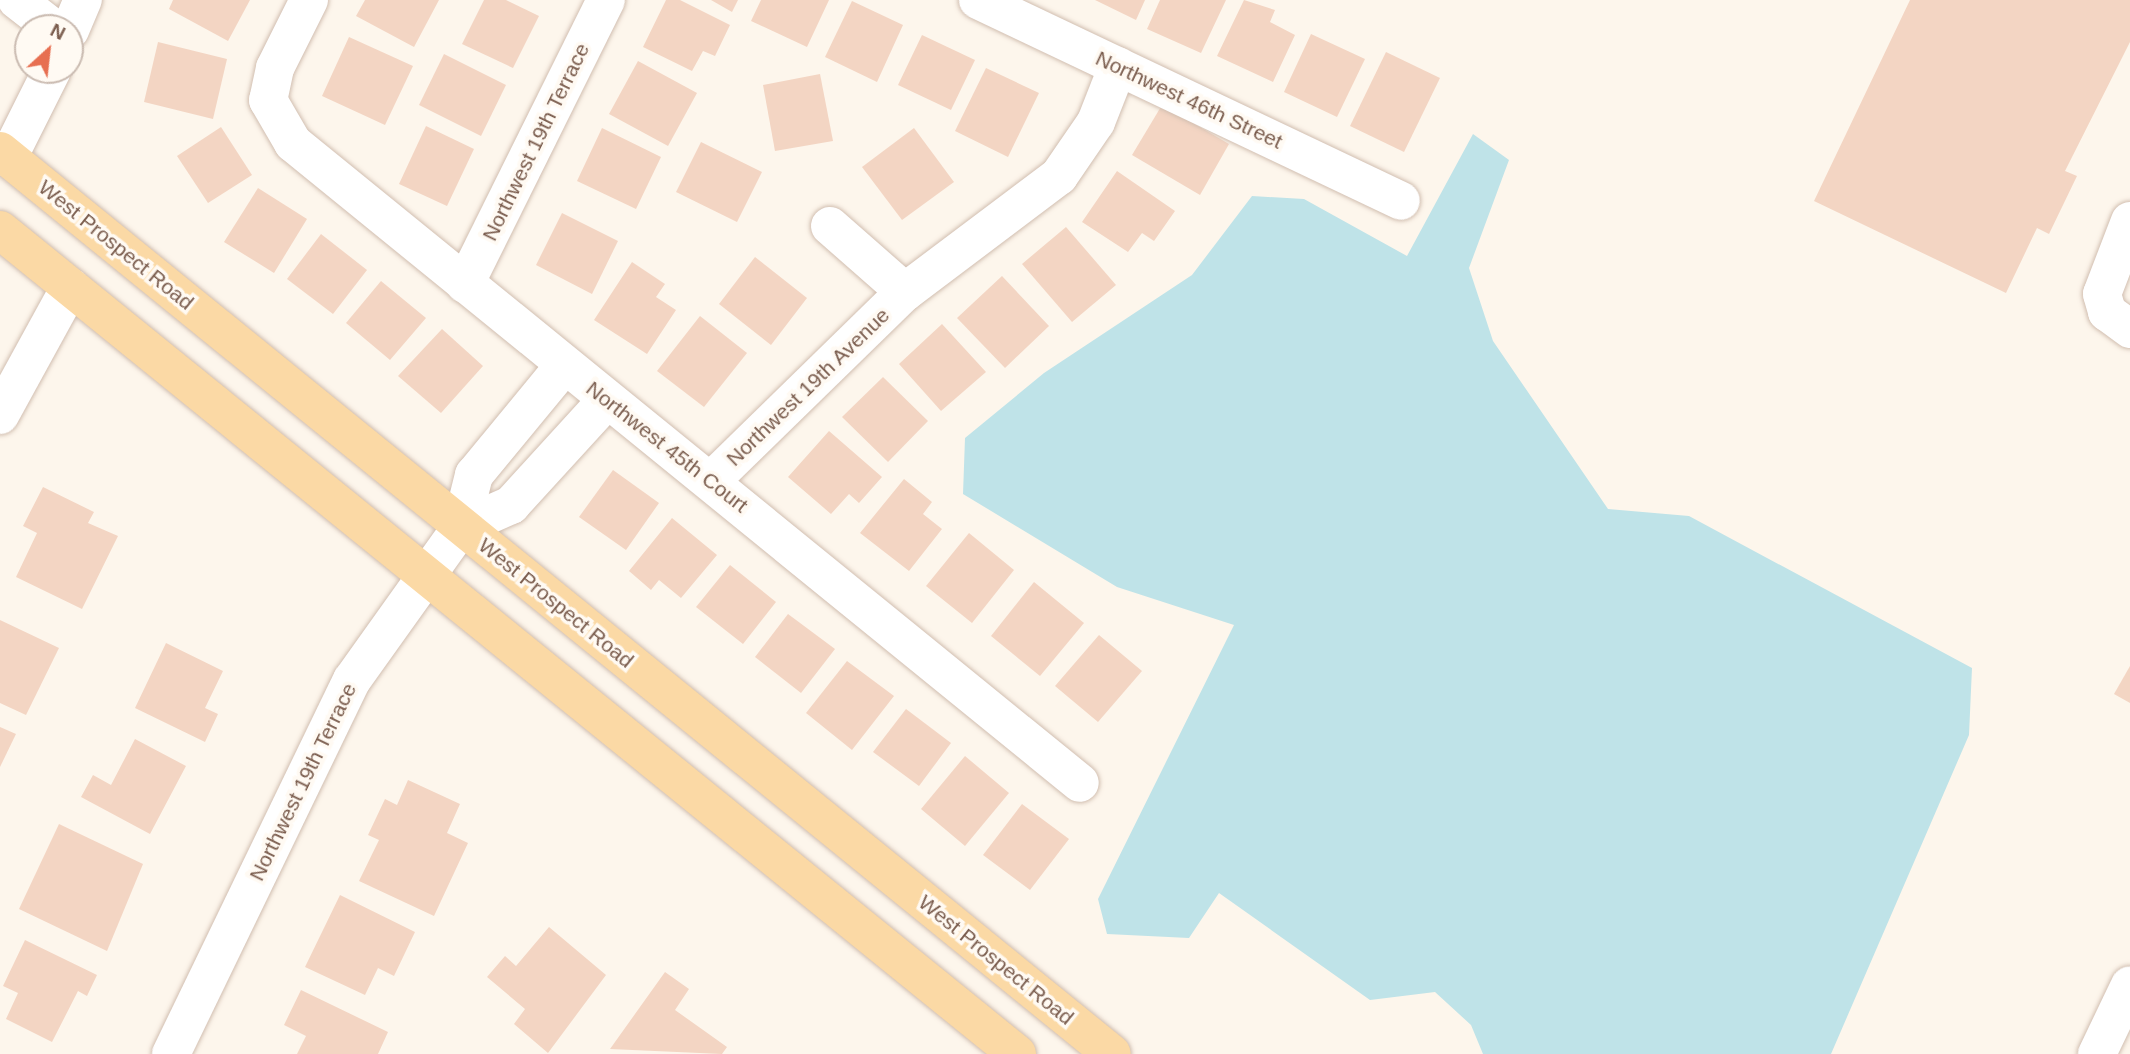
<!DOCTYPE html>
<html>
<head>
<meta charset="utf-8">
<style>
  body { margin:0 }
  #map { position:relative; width:2130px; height:1054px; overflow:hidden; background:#fdf6ec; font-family:Arial,sans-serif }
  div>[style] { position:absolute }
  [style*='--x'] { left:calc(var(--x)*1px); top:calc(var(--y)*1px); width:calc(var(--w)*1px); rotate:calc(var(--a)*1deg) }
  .water>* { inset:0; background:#bfe3e8 }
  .building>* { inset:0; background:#f3d5c3 }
  .roads { filter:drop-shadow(0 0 2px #d1beb0) drop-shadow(0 0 2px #d1beb0) }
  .minor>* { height:38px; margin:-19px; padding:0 19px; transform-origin:19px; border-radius:19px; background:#fff }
  .major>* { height:38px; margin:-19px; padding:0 19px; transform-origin:19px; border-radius:19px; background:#fbd9a5 }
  span { translate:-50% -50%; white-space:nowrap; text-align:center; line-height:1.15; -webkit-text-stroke:7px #fffaf3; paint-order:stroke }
  .street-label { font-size:21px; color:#7a5c4d }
  .north { position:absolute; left:14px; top:14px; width:70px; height:70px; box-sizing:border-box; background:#fffaf3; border:2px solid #cabbb1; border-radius:50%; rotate:27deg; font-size:19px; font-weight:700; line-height:28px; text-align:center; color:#7a5c4d }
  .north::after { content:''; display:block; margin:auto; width:24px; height:32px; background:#e76f51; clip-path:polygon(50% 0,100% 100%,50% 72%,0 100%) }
</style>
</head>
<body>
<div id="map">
  <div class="water">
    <i style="clip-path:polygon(1473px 134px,1509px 160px,1469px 268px,1493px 341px,1608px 509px,1689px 516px,1972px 668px,1969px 735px,1831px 1054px,1483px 1054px,1471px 1025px,1435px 992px,1370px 1000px,1219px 893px,1189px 938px,1107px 934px,1098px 899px,1234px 625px,1117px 587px,963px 494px,965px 438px,1044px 373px,1192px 275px,1252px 196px,1304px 199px,1407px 256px)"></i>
  </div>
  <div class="building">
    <i style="clip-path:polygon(173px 0,250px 0,228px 41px,169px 9px)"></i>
    <i style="clip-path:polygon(365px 0,439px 0,414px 47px,356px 16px)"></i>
    <i style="clip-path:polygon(484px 0,506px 0,539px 16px,513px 68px,462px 44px)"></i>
    <i style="clip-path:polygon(666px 0,680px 0,730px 25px,715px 56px,703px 51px,692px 71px,643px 47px)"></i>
    <i style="clip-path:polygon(711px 0,738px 0,732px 12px)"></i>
    <i style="clip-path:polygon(761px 0,829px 0,807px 47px,751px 21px)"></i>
    <i style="clip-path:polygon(1095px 0,1145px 0,1136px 20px)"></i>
    <i style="clip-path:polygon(1160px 0,1226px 0,1201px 53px,1147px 29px)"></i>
    <i style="clip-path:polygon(1244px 0,1275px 10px,1270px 22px,1295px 35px,1273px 82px,1217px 56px)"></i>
    <i style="clip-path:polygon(1910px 0,2130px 0,2130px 42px,2065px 171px,2077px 176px,2049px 234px,2037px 228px,2006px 293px,1814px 201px)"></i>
    <i style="clip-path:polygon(852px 1px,903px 25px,877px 82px,825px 57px)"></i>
    <i style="clip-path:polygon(1311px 34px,1365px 59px,1337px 117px,1284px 92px)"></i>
    <i style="clip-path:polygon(922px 35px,975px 60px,951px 110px,898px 85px)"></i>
    <i style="clip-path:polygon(349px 37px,413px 66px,385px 125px,322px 96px)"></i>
    <i style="clip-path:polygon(158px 42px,227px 59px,213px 119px,144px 102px)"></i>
    <i style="clip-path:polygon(1386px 52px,1440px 78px,1404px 152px,1350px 126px)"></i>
    <i style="clip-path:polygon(444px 54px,506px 85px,481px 136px,419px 105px)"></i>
    <i style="clip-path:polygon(638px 61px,697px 93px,668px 146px,609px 114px)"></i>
    <i style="clip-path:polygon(986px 68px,1039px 93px,1008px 157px,955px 131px)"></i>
    <i style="clip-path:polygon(820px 74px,833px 141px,775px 151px,763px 85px)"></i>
    <i style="clip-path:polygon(1162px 105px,1229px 144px,1200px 195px,1132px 155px)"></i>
    <i style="clip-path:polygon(426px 126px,474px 149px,447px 206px,399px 184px)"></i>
    <i style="clip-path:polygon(221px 127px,252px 175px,208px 203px,177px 156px)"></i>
    <i style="clip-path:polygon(602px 128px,661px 157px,636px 209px,577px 181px)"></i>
    <i style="clip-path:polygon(914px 128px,954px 182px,902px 220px,862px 167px)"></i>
    <i style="clip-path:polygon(701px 142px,762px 172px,737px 222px,676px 192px)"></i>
    <i style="clip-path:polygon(1117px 171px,1175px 211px,1154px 241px,1142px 233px,1128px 252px,1082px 222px)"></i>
    <i style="clip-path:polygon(258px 188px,307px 219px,274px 273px,224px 242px)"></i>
    <i style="clip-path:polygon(562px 213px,618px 241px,592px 294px,536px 265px)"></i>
    <i style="clip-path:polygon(1066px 227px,1116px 285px,1072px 322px,1022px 264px)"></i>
    <i style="clip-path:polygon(321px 234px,367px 270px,333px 314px,287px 279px)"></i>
    <i style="clip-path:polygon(755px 257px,807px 298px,771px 345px,719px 304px)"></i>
    <i style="clip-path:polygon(632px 262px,665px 284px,656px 297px,676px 310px,647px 354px,594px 320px)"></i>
    <i style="clip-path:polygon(1002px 276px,1049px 326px,1005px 368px,957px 318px)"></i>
    <i style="clip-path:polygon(381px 281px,426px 318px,390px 360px,346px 323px)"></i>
    <i style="clip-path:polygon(700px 316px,747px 353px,704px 407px,657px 371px)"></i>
    <i style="clip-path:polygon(942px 324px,986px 372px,941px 411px,899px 364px)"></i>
    <i style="clip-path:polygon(442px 329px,483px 366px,441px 413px,398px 376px)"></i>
    <i style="clip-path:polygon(883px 377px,928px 421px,888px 462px,842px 417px)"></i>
    <i style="clip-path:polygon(829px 431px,882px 477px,859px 503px,849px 494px,831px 514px,788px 477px)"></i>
    <i style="clip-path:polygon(613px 470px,659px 503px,626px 550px,579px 517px)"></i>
    <i style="clip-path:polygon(904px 479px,932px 502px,923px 514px,942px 529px,909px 571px,860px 533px)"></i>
    <i style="clip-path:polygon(43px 487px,94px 512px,88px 523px,118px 536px,82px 609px,16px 577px,37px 533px,23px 526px)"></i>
    <i style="clip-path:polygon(672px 518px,717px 555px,681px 598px,659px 580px,651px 590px,629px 571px)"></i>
    <i style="clip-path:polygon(969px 533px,1014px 570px,972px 623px,926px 586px)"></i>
    <i style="clip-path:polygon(730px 565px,776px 602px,743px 644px,696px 607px)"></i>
    <i style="clip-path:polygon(1034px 582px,1084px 623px,1040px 676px,991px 636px)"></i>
    <i style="clip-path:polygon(788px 614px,835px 649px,801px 693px,755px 657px)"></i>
    <i style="clip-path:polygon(0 620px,59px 648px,26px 715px,0 703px)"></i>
    <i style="clip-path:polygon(1099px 635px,1142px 671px,1098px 722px,1055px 686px)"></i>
    <i style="clip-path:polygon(166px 643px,223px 671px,205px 708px,218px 714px,205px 742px,135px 708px)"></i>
    <i style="clip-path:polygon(847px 661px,894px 696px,852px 750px,806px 713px)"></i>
    <i style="clip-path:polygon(2130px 666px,2130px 703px,2114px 694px)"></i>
    <i style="clip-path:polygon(906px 709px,951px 743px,919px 786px,873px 752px)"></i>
    <i style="clip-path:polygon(0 727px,16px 734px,0 767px)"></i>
    <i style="clip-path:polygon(135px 739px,186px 766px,150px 834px,81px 797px,93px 775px,111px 785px)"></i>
    <i style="clip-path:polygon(965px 756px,1009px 793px,965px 846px,921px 809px)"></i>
    <i style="clip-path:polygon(408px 780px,460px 804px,447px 833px,468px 843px,434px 916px,359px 881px,379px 840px,368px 835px,385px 799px,397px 805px)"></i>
    <i style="clip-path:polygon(1022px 804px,1069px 839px,1030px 890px,983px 855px)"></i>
    <i style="clip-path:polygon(59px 824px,143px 864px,107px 951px,19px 909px)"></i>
    <i style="clip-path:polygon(340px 895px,415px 932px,394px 976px,378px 968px,365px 995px,305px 967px)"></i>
    <i style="clip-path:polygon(549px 927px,606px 975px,548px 1053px,514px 1024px,525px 1009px,487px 977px,505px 956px,516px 966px)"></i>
    <i style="clip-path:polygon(25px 940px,97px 975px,87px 996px,78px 991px,52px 1042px,6px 1019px,18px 993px,3px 986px)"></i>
    <i style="clip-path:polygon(665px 972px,689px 989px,675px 1010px,727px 1047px,722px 1054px,610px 1049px)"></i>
    <i style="clip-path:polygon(301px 990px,388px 1032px,378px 1054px,297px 1054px,306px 1036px,284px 1025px)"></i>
  </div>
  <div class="roads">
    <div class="minor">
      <i style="--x:17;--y:0;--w:46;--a:37.9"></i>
      <i style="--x:309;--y:0;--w:76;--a:116.6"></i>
      <i style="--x:275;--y:68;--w:33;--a:102"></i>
      <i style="--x:268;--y:100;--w:50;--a:59.8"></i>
      <i style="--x:293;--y:143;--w:1014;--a:39.12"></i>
      <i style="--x:978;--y:0;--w:468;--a:25.4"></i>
      <i style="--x:70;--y:30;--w:33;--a:-67"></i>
      <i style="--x:8;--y:158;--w:98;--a:-63.4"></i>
      <i style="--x:2130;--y:221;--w:78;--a:111"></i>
      <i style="--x:2102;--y:294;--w:19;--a:74"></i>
      <i style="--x:2107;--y:312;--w:29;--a:36"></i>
      <i style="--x:830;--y:226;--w:100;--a:41.3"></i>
      <i style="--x:905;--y:292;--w:193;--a:-37"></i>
      <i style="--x:1059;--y:176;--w:65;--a:-55.6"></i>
      <i style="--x:1096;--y:122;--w:60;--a:-68.6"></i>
      <i style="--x:465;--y:284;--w:317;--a:-63.6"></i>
      <i style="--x:0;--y:415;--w:146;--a:-61.3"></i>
      <i style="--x:711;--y:481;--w:271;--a:-44.3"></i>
      <i style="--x:461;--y:527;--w:55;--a:-23.7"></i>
      <i style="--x:511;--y:505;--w:142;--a:-47.6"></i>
      <i style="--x:171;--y:1054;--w:415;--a:-64.2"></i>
      <i style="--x:352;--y:680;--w:188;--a:-54.5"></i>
      <i style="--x:461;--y:527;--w:54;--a:-76"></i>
      <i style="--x:474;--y:475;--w:141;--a:-50.5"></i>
      <i style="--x:2097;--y:1054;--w:76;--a:-64.4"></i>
    </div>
    <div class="major">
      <i style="--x:0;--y:151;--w:1432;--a:39.08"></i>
      <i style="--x:0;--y:230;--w:1309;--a:39.02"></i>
    </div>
  </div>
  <div class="street-label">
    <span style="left:1189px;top:100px;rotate:25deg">Northwest 46th Street</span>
    <span style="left:536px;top:142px;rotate:-64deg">Northwest 19th Terrace</span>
    <span style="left:116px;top:245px;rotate:39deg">West Prospect Road</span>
    <span style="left:808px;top:387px;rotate:-44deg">Northwest 19th Avenue</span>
    <span style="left:667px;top:447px;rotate:38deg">Northwest 45th Court</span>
    <span style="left:556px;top:603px;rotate:39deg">West Prospect Road</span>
    <span style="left:303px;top:782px;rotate:-64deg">Northwest 19th Terrace</span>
    <span style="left:996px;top:960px;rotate:39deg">West Prospect Road</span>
  </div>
  <div class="north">N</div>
</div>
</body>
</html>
